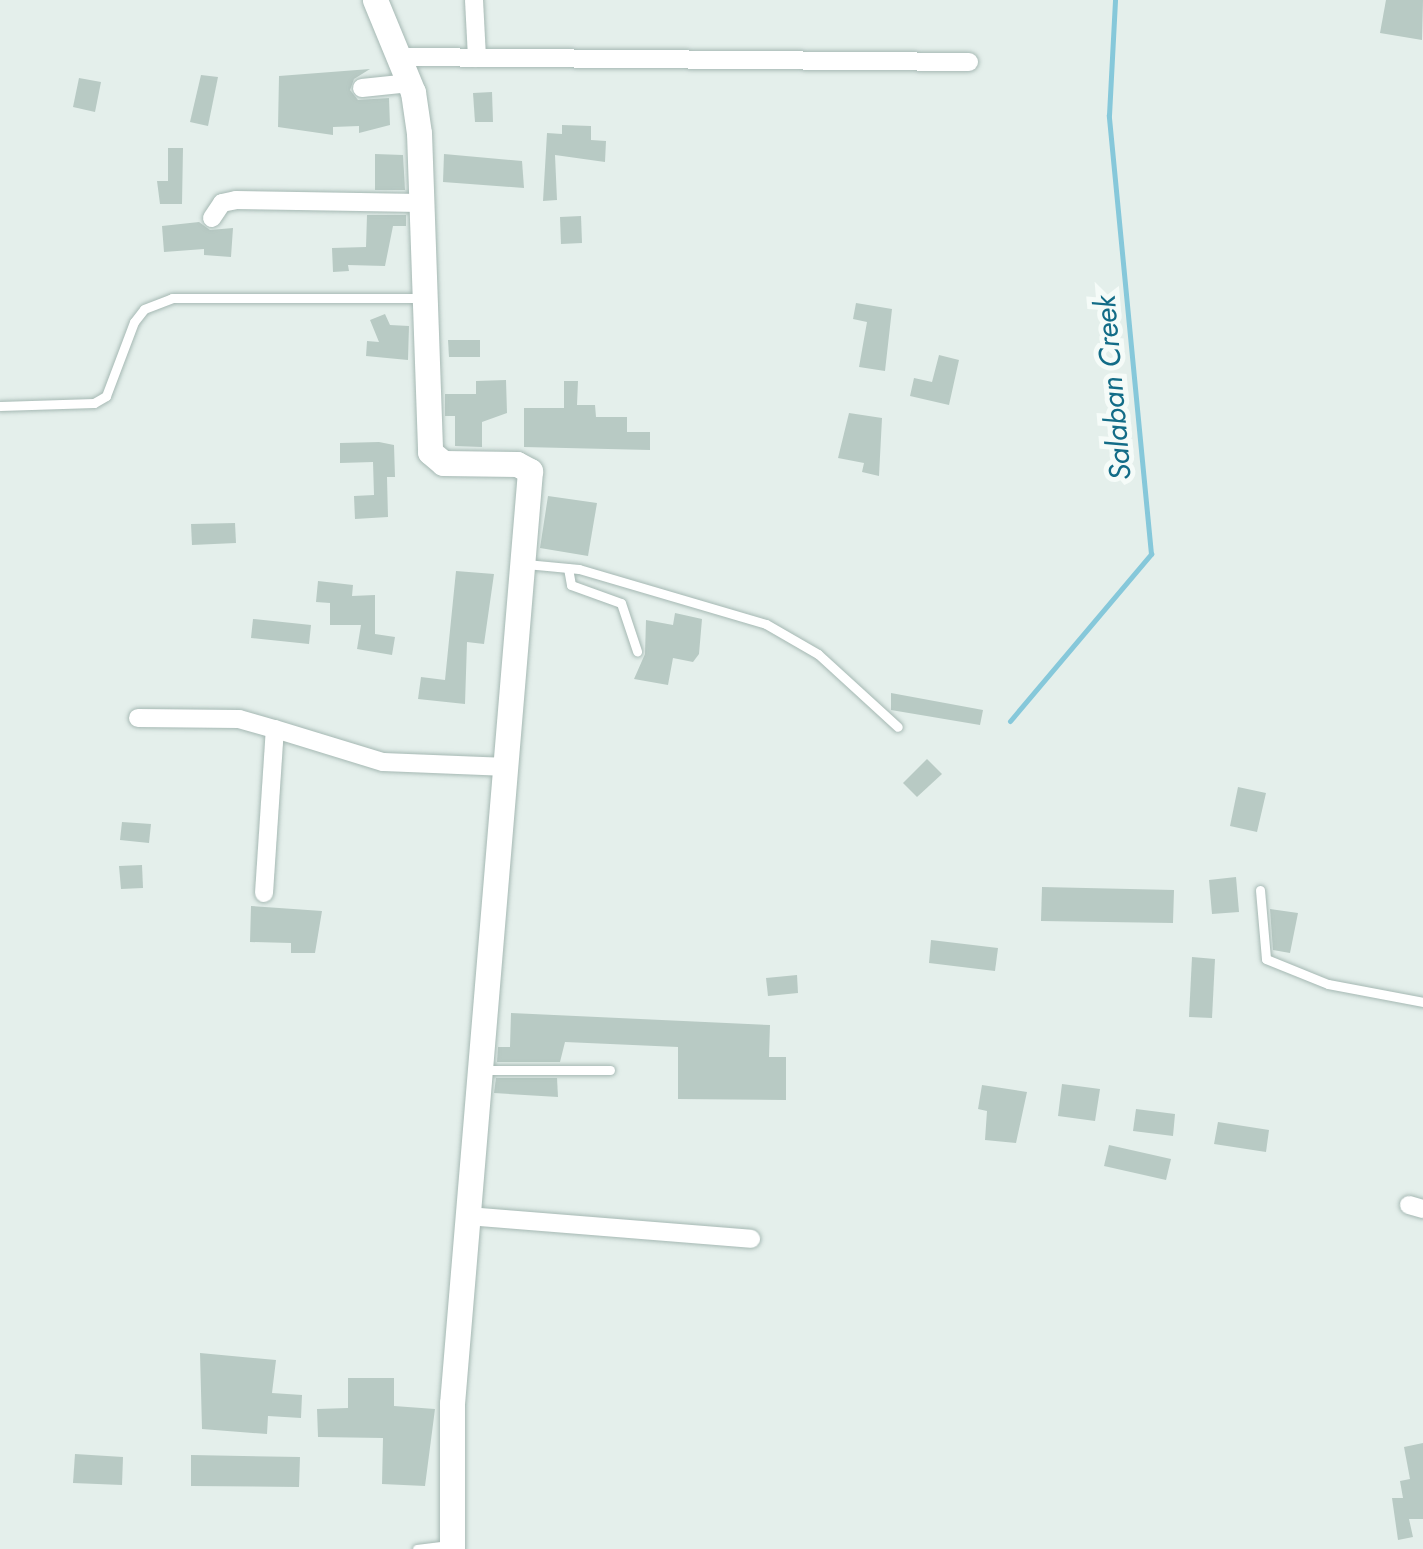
<!DOCTYPE html>
<html>
<head>
<meta charset="utf-8">
<style>
  body { margin:0 }
  #map { position:relative; width:1423px; height:1549px; overflow:hidden; background:#e4efeb; font-family:Jost,sans-serif }
  div>[style] { position:absolute }
  [style*='--x'] { left:calc(var(--x)*1px); top:calc(var(--y)*1px); width:calc(var(--w)*1px); rotate:calc(var(--a)*1deg) }
  .stream>* { height:5px; margin:-2.5px; padding:0 2.5px; transform-origin:2.5px; border-radius:2.5px; background:#86c8da }
  .building>* { inset:0; background:#b8cac4 }
  .roads { filter:drop-shadow(0 0 2px #a5b8b3) drop-shadow(0 0 2px #a5b8b3) }
  .lane>* { height:9px; margin:-4.5px; padding:0 4.5px; transform-origin:4.5px; border-radius:4.5px; background:#fff }
  .street>* { height:18px; margin:-9px; padding:0 9px; transform-origin:9px; border-radius:9px; background:#fff }
  .secondary>* { height:25px; margin:-12.5px; padding:0 12.5px; transform-origin:12.5px; border-radius:12.5px; background:#fff }
  span { translate:-50% -50%; white-space:nowrap; text-align:center; line-height:1.15; -webkit-text-stroke:10px #f5fbf8; paint-order:stroke }
  .water-label { font-size:30px; color:#126c87; font-style:italic }
</style>
</head>
<body>
<div id="map">
  <div class="stream">
    <i style="--x:1010;--y:721;--w:219;--a:-49.8"></i>
    <i style="--x:1151;--y:554;--w:441;--a:-95.5"></i>
    <i style="--x:1109;--y:115;--w:115;--a:-87"></i>
  </div>
  <div class="building">
    <i style="clip-path:polygon(1386px 0,1423px 0,1422px 40px,1380px 33px)"></i>
    <i style="clip-path:polygon(370px 69px,354px 79px,350px 90px,358px 100px,389px 98px,390px 125px,359px 133px,359px 126px,333px 127px,333px 135px,278px 127px,279px 76px)"></i>
    <i style="clip-path:polygon(201px 75px,218px 77px,208px 126px,190px 122px)"></i>
    <i style="clip-path:polygon(79px 78px,101px 82px,95px 112px,73px 107px)"></i>
    <i style="clip-path:polygon(492px 92px,493px 122px,475px 122px,473px 93px)"></i>
    <i style="clip-path:polygon(562px 125px,591px 126px,591px 140px,606px 141px,605px 162px,555px 155px,557px 200px,543px 201px,547px 133px,562px 134px)"></i>
    <i style="clip-path:polygon(168px 148px,183px 148px,182px 204px,160px 204px,157px 181px,168px 181px)"></i>
    <i style="clip-path:polygon(375px 154px,403px 155px,405px 190px,375px 190px)"></i>
    <i style="clip-path:polygon(444px 154px,522px 161px,524px 188px,443px 182px)"></i>
    <i style="clip-path:polygon(367px 215px,406px 215px,406px 226px,393px 226px,385px 266px,348px 265px,349px 271px,333px 272px,332px 248px,366px 247px)"></i>
    <i style="clip-path:polygon(581px 216px,582px 243px,561px 244px,560px 217px)"></i>
    <i style="clip-path:polygon(199px 222px,210px 230px,233px 228px,231px 257px,204px 255px,204px 249px,164px 252px,162px 226px)"></i>
    <i style="clip-path:polygon(856px 303px,892px 309px,885px 371px,859px 367px,867px 322px,853px 319px)"></i>
    <i style="clip-path:polygon(385px 314px,390px 325px,409px 326px,408px 360px,366px 356px,367px 341px,379px 342px,370px 320px)"></i>
    <i style="clip-path:polygon(448px 340px,480px 340px,480px 357px,449px 357px)"></i>
    <i style="clip-path:polygon(939px 355px,959px 360px,949px 405px,910px 396px,914px 378px,932px 382px)"></i>
    <i style="clip-path:polygon(506px 380px,507px 413px,482px 422px,482px 447px,455px 446px,455px 416px,445px 416px,445px 394px,476px 394px,476px 381px)"></i>
    <i style="clip-path:polygon(564px 381px,578px 381px,577px 405px,595px 405px,596px 417px,627px 417px,627px 432px,650px 432px,650px 450px,524px 447px,524px 408px,564px 408px)"></i>
    <i style="clip-path:polygon(849px 413px,882px 418px,879px 476px,862px 472px,864px 463px,838px 458px)"></i>
    <i style="clip-path:polygon(379px 442px,394px 445px,395px 477px,387px 477px,388px 517px,355px 519px,354px 496px,374px 495px,373px 462px,340px 463px,340px 443px)"></i>
    <i style="clip-path:polygon(548px 496px,597px 503px,588px 556px,540px 548px)"></i>
    <i style="clip-path:polygon(235px 523px,236px 543px,192px 545px,191px 524px)"></i>
    <i style="clip-path:polygon(456px 571px,494px 574px,484px 644px,467px 642px,465px 704px,418px 699px,421px 677px,445px 680px)"></i>
    <i style="clip-path:polygon(318px 581px,353px 585px,352px 596px,375px 595px,375px 634px,395px 637px,392px 655px,357px 649px,361px 625px,330px 625px,330px 603px,316px 602px)"></i>
    <i style="clip-path:polygon(675px 613px,702px 619px,699px 654px,693px 662px,673px 658px,668px 685px,634px 679px,645px 654px,646px 620px,673px 625px)"></i>
    <i style="clip-path:polygon(253px 619px,311px 625px,309px 644px,251px 638px)"></i>
    <i style="clip-path:polygon(891px 693px,983px 710px,980px 725px,891px 710px)"></i>
    <i style="clip-path:polygon(927px 759px,942px 774px,917px 797px,903px 783px)"></i>
    <i style="clip-path:polygon(1238px 787px,1266px 793px,1257px 832px,1230px 826px)"></i>
    <i style="clip-path:polygon(122px 822px,151px 824px,149px 843px,120px 840px)"></i>
    <i style="clip-path:polygon(142px 865px,143px 888px,121px 889px,119px 866px)"></i>
    <i style="clip-path:polygon(1236px 877px,1239px 912px,1212px 914px,1209px 880px)"></i>
    <i style="clip-path:polygon(1042px 887px,1174px 890px,1173px 923px,1041px 921px)"></i>
    <i style="clip-path:polygon(251px 906px,322px 911px,315px 953px,291px 953px,291px 943px,250px 942px)"></i>
    <i style="clip-path:polygon(1270px 909px,1298px 913px,1290px 953px,1273px 950px)"></i>
    <i style="clip-path:polygon(931px 940px,998px 948px,995px 971px,929px 963px)"></i>
    <i style="clip-path:polygon(1192px 957px,1215px 959px,1212px 1018px,1189px 1017px)"></i>
    <i style="clip-path:polygon(797px 975px,798px 993px,768px 996px,766px 978px)"></i>
    <i style="clip-path:polygon(511px 1013px,770px 1025px,769px 1057px,786px 1057px,786px 1100px,678px 1099px,678px 1047px,565px 1042px,560px 1062px,497px 1062px,498px 1047px,510px 1047px)"></i>
    <i style="clip-path:polygon(496px 1078px,557px 1078px,558px 1097px,494px 1093px)"></i>
    <i style="clip-path:polygon(1062px 1084px,1100px 1089px,1095px 1121px,1058px 1116px)"></i>
    <i style="clip-path:polygon(982px 1085px,1027px 1092px,1016px 1143px,985px 1140px,987px 1111px,978px 1109px)"></i>
    <i style="clip-path:polygon(1136px 1109px,1175px 1114px,1173px 1136px,1133px 1131px)"></i>
    <i style="clip-path:polygon(1218px 1122px,1269px 1130px,1266px 1152px,1214px 1144px)"></i>
    <i style="clip-path:polygon(1109px 1145px,1171px 1159px,1166px 1180px,1104px 1166px)"></i>
    <i style="clip-path:polygon(200px 1353px,276px 1360px,272px 1393px,302px 1395px,301px 1418px,268px 1416px,267px 1434px,202px 1429px)"></i>
    <i style="clip-path:polygon(348px 1378px,394px 1378px,394px 1406px,435px 1409px,425px 1486px,382px 1484px,383px 1438px,318px 1437px,317px 1409px,348px 1408px)"></i>
    <i style="clip-path:polygon(1423px 1443px,1423px 1519px,1409px 1519px,1413px 1537px,1398px 1540px,1392px 1498px,1403px 1498px,1400px 1481px,1410px 1479px,1404px 1447px)"></i>
    <i style="clip-path:polygon(75px 1454px,123px 1457px,122px 1485px,73px 1483px)"></i>
    <i style="clip-path:polygon(191px 1455px,300px 1457px,299px 1487px,191px 1486px)"></i>
  </div>
  <div class="roads">
    <div class="lane">
      <i style="--x:0;--y:406;--w:94;--a:-1.8"></i>
      <i style="--x:94;--y:403;--w:14;--a:-30"></i>
      <i style="--x:106;--y:396;--w:79;--a:-69.3"></i>
      <i style="--x:134;--y:322;--w:16;--a:-52"></i>
      <i style="--x:144;--y:309;--w:30;--a:-21"></i>
      <i style="--x:172;--y:298;--w:249;--a:0"></i>
      <i style="--x:526;--y:564;--w:53;--a:5.4"></i>
      <i style="--x:579;--y:569;--w:195;--a:16.4"></i>
      <i style="--x:766;--y:624;--w:60;--a:30"></i>
      <i style="--x:818;--y:654;--w:108;--a:42.4"></i>
      <i style="--x:568;--y:568;--w:17;--a:80"></i>
      <i style="--x:571;--y:585;--w:53;--a:19.8"></i>
      <i style="--x:621;--y:603;--w:51;--a:71.6"></i>
      <i style="--x:1260;--y:890;--w:69;--a:85"></i>
      <i style="--x:1266;--y:959;--w:67;--a:22"></i>
      <i style="--x:1328;--y:984;--w:97;--a:10.7"></i>
      <i style="--x:483;--y:1070;--w:127;--a:0"></i>
      <i style="--x:417;--y:1549;--w:32;--a:-7"></i>
    </div>
    <div class="street">
      <i style="--x:474;--y:0;--w:58;--a:87"></i>
      <i style="--x:401;--y:57;--w:568;--a:0.5"></i>
      <i style="--x:362;--y:88;--w:48;--a:-5.9"></i>
      <i style="--x:212;--y:218;--w:18;--a:-56"></i>
      <i style="--x:222;--y:203;--w:14;--a:-12"></i>
      <i style="--x:236;--y:200;--w:185;--a:0.9"></i>
      <i style="--x:138;--y:718;--w:101;--a:0.6"></i>
      <i style="--x:239;--y:719;--w:37;--a:16"></i>
      <i style="--x:264;--y:893;--w:164;--a:-86.2"></i>
      <i style="--x:275;--y:729;--w:113;--a:17"></i>
      <i style="--x:383;--y:762;--w:125;--a:2.3"></i>
      <i style="--x:1409;--y:1205;--w:15;--a:16"></i>
      <i style="--x:467;--y:1216;--w:285;--a:4.6"></i>
    </div>
    <div class="secondary">
      <i style="--x:375;--y:0;--w:100;--a:67.6"></i>
      <i style="--x:413;--y:92;--w:41;--a:81.7"></i>
      <i style="--x:419;--y:133;--w:319;--a:88"></i>
      <i style="--x:430;--y:452;--w:17;--a:40"></i>
      <i style="--x:443;--y:463;--w:74;--a:0.8"></i>
      <i style="--x:517;--y:464;--w:15;--a:28"></i>
      <i style="--x:530;--y:471;--w:935;--a:94.78"></i>
      <i style="--x:452;--y:1403;--w:146;--a:90"></i>
    </div>
  </div>
  <div class="water-label">
    <span style="left:1113px;top:388px;rotate:-95deg">Salaban Creek</span>
  </div>
</div>
</body>
</html>
